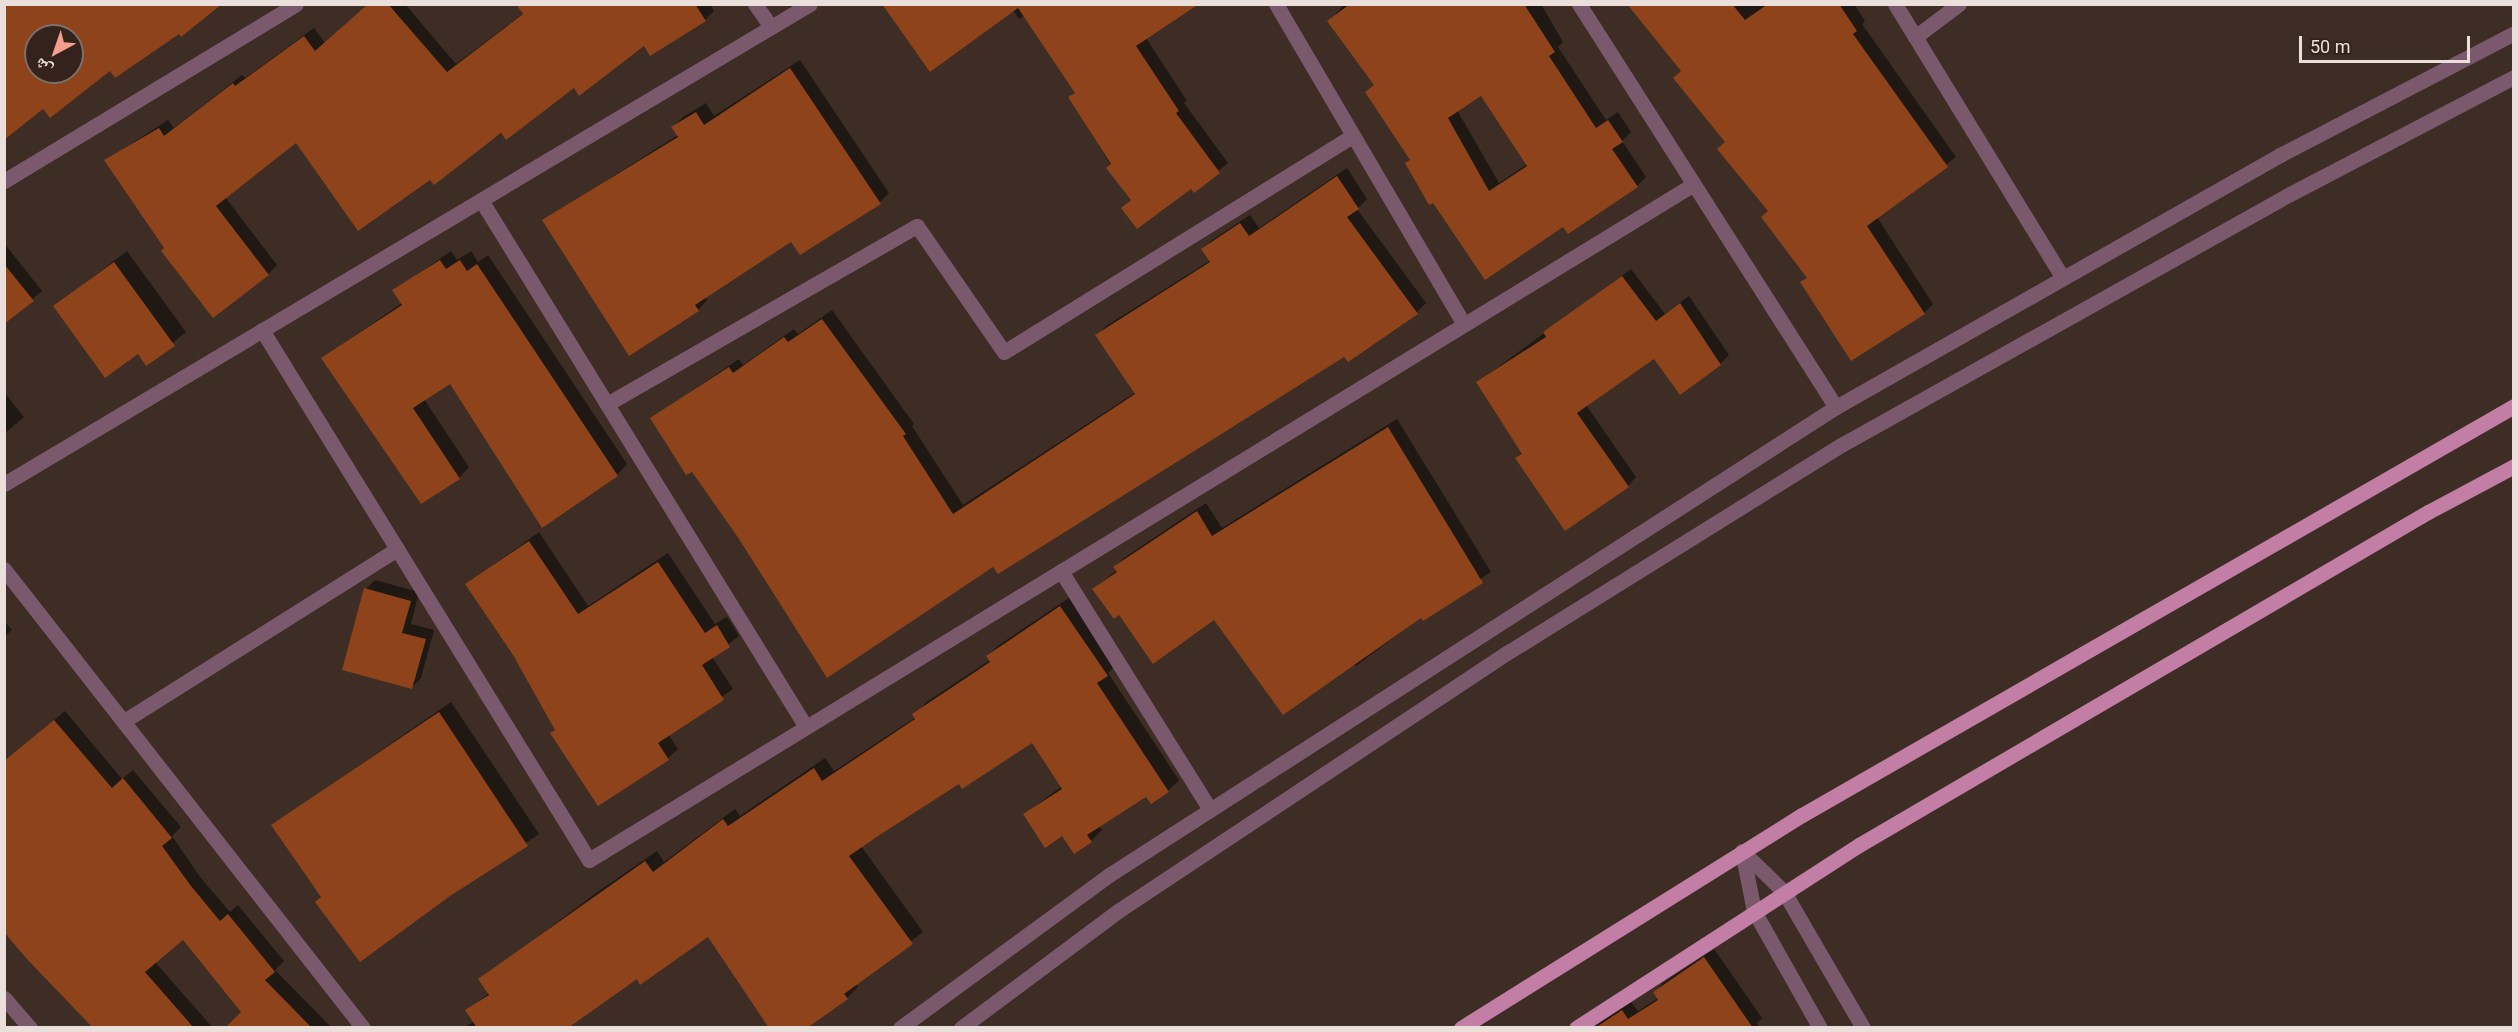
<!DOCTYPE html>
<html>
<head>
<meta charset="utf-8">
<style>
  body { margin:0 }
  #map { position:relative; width:2518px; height:1032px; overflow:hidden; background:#3d2d25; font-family:Roboto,"Noto Naskh Arabic",sans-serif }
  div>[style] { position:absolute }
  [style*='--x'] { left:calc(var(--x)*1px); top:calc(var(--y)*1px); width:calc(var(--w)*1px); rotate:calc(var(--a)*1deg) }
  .shadow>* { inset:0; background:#0007 }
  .building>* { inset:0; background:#8e431a }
  .minor>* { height:15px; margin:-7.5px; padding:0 7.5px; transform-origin:7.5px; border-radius:7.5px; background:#7a596c }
  .major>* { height:15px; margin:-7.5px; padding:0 7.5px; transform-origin:7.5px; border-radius:7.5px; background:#c27ea5 }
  span { translate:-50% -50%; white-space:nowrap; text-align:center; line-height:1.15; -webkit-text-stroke:5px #33231c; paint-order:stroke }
  .frame { position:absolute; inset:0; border:6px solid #eadfda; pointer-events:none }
  .north { position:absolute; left:24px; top:24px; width:60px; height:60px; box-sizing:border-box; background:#33231c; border:2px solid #7c6e68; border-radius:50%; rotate:220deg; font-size:16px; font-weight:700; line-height:24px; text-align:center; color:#eadfda }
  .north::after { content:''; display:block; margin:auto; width:21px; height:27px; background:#f59d8e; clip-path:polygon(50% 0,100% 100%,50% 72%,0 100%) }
  .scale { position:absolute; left:2299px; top:36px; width:171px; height:27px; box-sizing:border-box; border:3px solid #eadfda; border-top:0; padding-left:8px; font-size:18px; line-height:21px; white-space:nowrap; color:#eadfda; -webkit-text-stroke:4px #33231c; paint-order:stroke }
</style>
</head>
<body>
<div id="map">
  <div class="shadow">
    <i style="clip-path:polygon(369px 4px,405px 4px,456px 64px,524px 13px,518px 4px,710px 4px,714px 11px,705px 20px,645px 44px,431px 178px,296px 141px,225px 197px,277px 265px,268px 274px,166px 248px,106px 160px,168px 120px,174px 128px,242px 75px,245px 78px,314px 28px,325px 43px)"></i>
    <i style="clip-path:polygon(1197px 4px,1146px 38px,1187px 101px,1184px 103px,1228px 163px,1194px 191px,1191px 187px,1123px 208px,1131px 199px,1070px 97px,1076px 91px,1025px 15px,1019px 19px,1013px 10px,884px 5px)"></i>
    <i style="clip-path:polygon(evenodd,1345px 4px,1541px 4px,1563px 42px,1558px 47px,1606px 120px,1618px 112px,1631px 132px,1622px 141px,1646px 177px,1637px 186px,1564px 225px,1411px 159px,1367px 92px,1375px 84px,1329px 21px,1345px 4px,1481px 94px,1527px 164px,1499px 183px,1457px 110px,1481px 94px)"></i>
    <i style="clip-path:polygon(1633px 4px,1854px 4px,1865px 21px,1862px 24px,1956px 157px,1877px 217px,1933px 304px,1924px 313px,1802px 282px,1808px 277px,1769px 210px,1682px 70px)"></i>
    <i style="clip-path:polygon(800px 60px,889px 193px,880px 202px,792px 240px,705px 296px,707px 300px,698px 310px,544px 220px,678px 135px,673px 127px,683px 117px,706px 103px,714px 116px)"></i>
    <i style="clip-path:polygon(1347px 168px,1367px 199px,1357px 209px,1426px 303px,1417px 312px,994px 564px,741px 538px,652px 418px,739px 359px,743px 365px,794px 329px,798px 334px,832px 310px,914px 424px,912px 426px,963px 505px,1136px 392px,1097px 335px,1106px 326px,1211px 260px,1203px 249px,1212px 240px,1250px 215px,1259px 228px)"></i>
    <i style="clip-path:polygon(4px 243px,42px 291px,4px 323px)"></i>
    <i style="clip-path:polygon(127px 251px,186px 332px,147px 364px,139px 352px,55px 306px)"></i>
    <i style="clip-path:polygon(451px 251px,457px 260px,471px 251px,478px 262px,488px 255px,627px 464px,617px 475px,450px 382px,424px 399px,469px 467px,459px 478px,323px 358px,402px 303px,394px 291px)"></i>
    <i style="clip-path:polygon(1631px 269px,1665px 314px,1689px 296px,1729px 355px,1720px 364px,1654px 357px,1586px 405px,1636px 477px,1628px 486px,1517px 459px,1523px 453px,1478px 382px)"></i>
    <i style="clip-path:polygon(4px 392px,24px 417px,4px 434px)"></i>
    <i style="clip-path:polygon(1397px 419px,1491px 572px,1422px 616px,1356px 666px,1214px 618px,1119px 613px,1094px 589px,1117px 570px,1115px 567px,1124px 558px,1206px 503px,1222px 528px)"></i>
    <i style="clip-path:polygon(539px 532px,588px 606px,668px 553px,715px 624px,727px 617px,739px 636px,712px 657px,733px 689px,668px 734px,678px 749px,668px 758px,598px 804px,514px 654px,467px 584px)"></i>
    <i style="clip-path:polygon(375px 580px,419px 592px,411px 624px,434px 630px,421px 678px,412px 687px,366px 589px)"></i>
    <i style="clip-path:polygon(1072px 596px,1118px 663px,1108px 673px,1179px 780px,1168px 791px,1146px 795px,1099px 826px,1102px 830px,1091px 841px,1063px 834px,1025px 814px,1062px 786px,1032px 741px,959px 782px,861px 846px,923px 932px,856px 984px,858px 987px,847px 998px,708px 935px,637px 977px,565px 1028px,464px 1028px,474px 1021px,467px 1011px,489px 993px,480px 980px,596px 893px,657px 851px,664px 862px,735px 809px,740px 816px,825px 758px,834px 771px,916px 717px,925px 703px,990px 660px,987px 656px,999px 645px)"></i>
    <i style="clip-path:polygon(4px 621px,12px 630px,4px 637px)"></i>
    <i style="clip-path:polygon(451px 702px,539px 834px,450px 895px,322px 896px,273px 825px)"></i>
    <i style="clip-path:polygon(65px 711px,122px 779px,133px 770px,181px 827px,172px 836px,200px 877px,230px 912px,238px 905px,284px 961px,275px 970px,332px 1028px,227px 1028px,243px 1012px,183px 938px,155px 962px,213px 1028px,92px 1028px,4px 762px)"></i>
    <i style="clip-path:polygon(1714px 949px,1762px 1018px,1757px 1023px,1760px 1028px,1591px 1028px,1631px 1002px,1638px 1011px,1658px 998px,1655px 992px,1663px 983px)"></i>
  </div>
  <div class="building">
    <i style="clip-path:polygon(evenodd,4px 4px,222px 4px,181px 37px,179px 34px,115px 78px,110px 71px,50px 118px,43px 109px,4px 140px,4px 4px,36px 36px,72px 36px,72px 72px,36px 72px,36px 36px)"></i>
    <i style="clip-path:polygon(368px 4px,388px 4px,447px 72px,523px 14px,516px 4px,695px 4px,706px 21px,650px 56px,644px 46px,579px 96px,574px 88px,506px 140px,501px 133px,434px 185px,430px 180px,358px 231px,296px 143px,216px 206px,269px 275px,213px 318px,161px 251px,164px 248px,104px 160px,159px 128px,164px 136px,233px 83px,235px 86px,304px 36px,315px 51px)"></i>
    <i style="clip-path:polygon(882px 4px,1199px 4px,1136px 46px,1179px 111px,1176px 113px,1220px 173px,1194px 193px,1191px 189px,1137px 229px,1121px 208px,1131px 200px,1106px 168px,1111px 164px,1068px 97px,1075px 93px,1018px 8px,930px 72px)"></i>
    <i style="clip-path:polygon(evenodd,1350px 4px,1524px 4px,1555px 52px,1549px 56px,1596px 128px,1608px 120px,1623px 142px,1612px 149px,1638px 187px,1568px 234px,1563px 227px,1485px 280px,1433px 203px,1429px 205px,1405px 163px,1410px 160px,1365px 92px,1374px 85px,1327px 21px,1350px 4px,1481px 96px,1527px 166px,1489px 191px,1448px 118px,1481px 96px)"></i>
    <i style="clip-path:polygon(1627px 4px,1732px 4px,1745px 20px,1768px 4px,1839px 4px,1857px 31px,1853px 34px,1948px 167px,1867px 226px,1925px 314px,1851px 361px,1800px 282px,1807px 278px,1761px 217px,1768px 211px,1717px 149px,1725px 142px,1673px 78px,1681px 71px)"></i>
    <i style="clip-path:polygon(790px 68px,881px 204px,800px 255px,791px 242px,695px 305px,699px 311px,629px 356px,542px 220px,678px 137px,671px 127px,696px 112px,704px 125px)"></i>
    <i style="clip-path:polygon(1337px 176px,1359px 209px,1347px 217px,1418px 314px,1348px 362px,1344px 357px,998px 574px,993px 567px,827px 678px,739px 539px,692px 472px,686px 475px,650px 418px,729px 367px,733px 373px,784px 337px,788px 342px,822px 319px,906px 434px,903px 436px,953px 514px,1135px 394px,1095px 335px,1210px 262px,1201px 249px,1240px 223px,1249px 236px)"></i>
    <i style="clip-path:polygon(440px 260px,446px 269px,460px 260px,467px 271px,477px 264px,618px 476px,542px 528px,450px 384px,413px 408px,460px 479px,421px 504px,321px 358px,402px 305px,392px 290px)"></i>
    <i style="clip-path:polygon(114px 262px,175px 346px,146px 366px,138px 354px,105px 378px,53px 306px)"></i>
    <i style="clip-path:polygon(4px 264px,34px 301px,4px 324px)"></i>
    <i style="clip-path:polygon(1622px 276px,1656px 321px,1680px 303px,1721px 365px,1680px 395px,1654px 359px,1577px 413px,1629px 487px,1565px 531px,1515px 458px,1522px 454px,1476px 382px,1546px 337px,1543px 332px)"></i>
    <i style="clip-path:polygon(1388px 427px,1483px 583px,1423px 621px,1421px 618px,1283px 715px,1214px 620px,1153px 664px,1119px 615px,1114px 619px,1092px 589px,1117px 572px,1113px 567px,1197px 511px,1212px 536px)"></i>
    <i style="clip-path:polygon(529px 541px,578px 614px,658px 562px,705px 633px,717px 625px,730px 647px,702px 665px,724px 700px,658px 743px,669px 760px,598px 806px,550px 733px,555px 730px,513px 655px,465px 584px)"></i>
    <i style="clip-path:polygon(364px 588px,411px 601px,402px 633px,426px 639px,412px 689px,342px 670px)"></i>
    <i style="clip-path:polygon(1060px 606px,1108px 676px,1097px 683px,1169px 792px,1151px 804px,1146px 797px,1087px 835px,1092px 842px,1074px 854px,1062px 836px,1045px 848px,1023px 814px,1062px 789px,1032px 743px,962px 789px,959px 784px,878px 836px,849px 856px,913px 944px,844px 994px,848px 999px,807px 1028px,769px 1028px,708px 937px,640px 985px,637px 979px,568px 1028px,477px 1028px,465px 1010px,489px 995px,478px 979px,645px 861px,653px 872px,723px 819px,728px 826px,814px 768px,822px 781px,915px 719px,912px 714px,990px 662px,986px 656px)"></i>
    <i style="clip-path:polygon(439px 712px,528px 846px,450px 896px,360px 962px,315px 902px,321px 897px,271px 825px)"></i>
    <i style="clip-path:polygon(54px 720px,112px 788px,123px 778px,172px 838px,162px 846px,191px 886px,220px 921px,228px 914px,275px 972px,265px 980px,312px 1028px,225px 1028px,241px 1012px,183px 940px,145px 972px,194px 1028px,93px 1028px,26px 958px,4px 932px,4px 761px)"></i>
    <i style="clip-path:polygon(1704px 957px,1753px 1028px,1595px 1028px,1622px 1010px,1628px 1019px,1658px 1000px,1653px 992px)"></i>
  </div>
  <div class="minor">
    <i style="--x:755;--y:4;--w:28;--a:55"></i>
    <i style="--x:1276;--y:4;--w:371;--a:59.6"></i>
    <i style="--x:1579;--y:4;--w:478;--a:57.5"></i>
    <i style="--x:1895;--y:4;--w:321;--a:58.5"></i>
    <i style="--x:1915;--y:37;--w:55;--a:-36.9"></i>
    <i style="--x:4;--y:181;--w:341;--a:-31.2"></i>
    <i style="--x:481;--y:200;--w:619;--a:58.34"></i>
    <i style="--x:262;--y:330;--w:623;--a:58.33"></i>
    <i style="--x:589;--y:860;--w:1295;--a:-31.46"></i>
    <i style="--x:607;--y:404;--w:357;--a:-29.9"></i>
    <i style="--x:917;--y:226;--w:153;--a:55.4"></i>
    <i style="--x:1004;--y:352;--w:410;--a:-31.8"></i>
    <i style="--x:4;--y:484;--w:938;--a:-30.78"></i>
    <i style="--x:4;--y:569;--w:583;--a:51.97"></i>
    <i style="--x:1061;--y:571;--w:281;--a:58"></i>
    <i style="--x:124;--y:721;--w:323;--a:-32.2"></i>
    <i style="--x:1742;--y:851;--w:59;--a:44.3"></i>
    <i style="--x:1784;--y:892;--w:157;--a:59.8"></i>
    <i style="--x:1742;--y:851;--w:61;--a:78.7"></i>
    <i style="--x:1754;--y:911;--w:134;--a:60.6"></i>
    <i style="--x:4;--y:998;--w:40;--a:49"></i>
    <i style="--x:900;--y:1028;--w:259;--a:-36.2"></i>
    <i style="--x:1109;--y:875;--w:865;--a:-32.77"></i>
    <i style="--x:1836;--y:407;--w:511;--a:-29.58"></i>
    <i style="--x:2280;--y:155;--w:264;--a:-27.5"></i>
    <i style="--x:961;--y:1028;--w:196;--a:-36.7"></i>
    <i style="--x:1118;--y:911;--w:470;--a:-33.6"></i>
    <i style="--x:1510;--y:651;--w:392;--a:-31.9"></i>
    <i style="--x:1843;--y:444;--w:512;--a:-29.22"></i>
    <i style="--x:2290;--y:194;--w:253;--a:-27.6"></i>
  </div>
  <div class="major">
    <i style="--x:1461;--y:1028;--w:402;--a:-32"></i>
    <i style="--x:1802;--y:815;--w:821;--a:-29.87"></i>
    <i style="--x:1576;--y:1028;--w:337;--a:-32.9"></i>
    <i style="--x:1859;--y:845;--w:659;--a:-30.34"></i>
    <i style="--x:2428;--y:512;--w:98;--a:-28.1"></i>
  </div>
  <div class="frame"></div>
  <div class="north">ش</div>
  <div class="scale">50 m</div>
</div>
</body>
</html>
